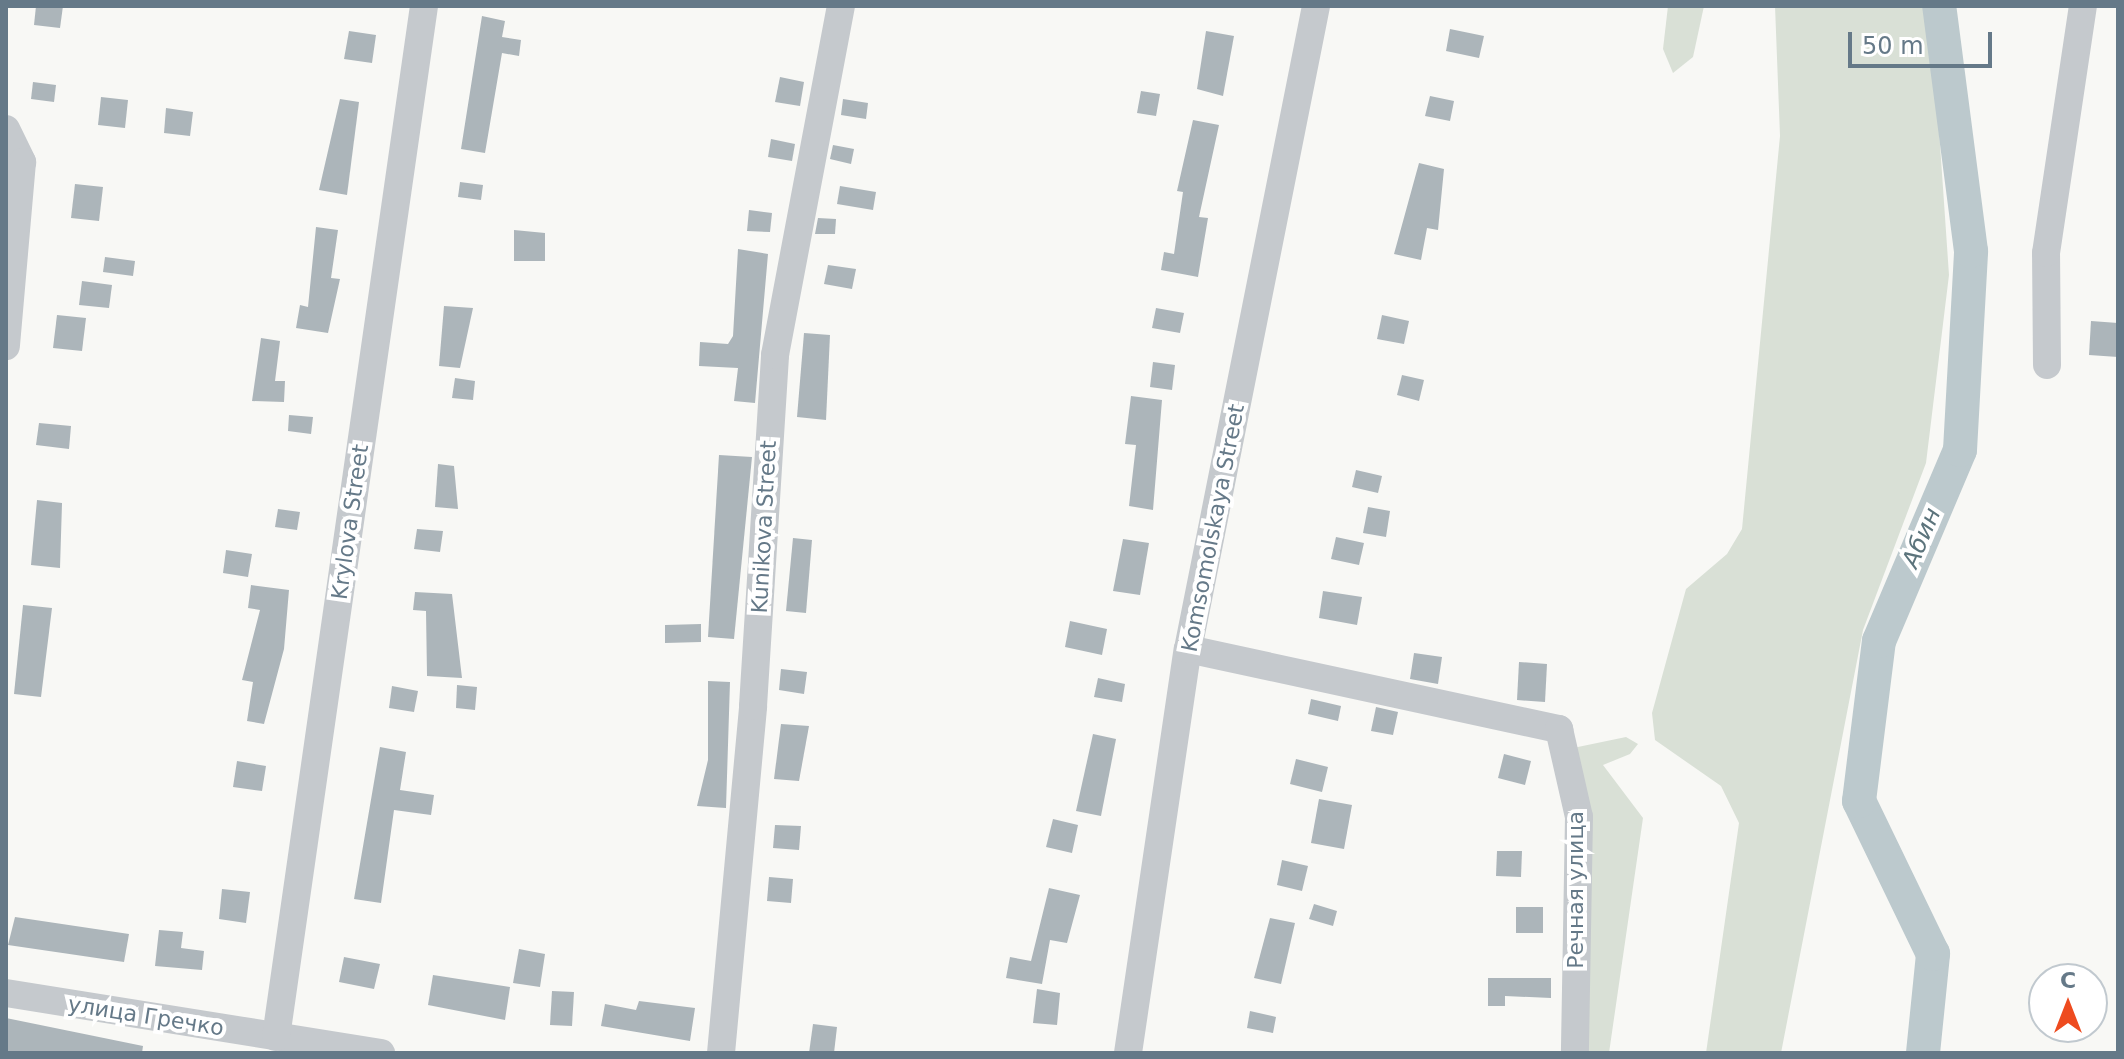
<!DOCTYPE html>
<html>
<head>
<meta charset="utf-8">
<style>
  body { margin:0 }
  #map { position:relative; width:2124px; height:1059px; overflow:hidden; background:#f8f8f5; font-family:"DejaVu Sans",sans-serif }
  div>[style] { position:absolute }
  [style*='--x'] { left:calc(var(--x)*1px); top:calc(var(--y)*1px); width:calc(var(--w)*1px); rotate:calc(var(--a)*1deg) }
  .green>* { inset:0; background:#d9e0d6 }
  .river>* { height:34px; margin:-17px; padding:0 17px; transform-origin:17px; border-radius:17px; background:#bcc9cd }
  .building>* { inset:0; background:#acb5ba }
  .minor>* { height:28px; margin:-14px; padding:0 14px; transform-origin:14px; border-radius:14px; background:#c5c9cd }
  span { translate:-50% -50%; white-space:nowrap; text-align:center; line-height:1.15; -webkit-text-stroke:8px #fff; paint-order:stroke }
  .street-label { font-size:22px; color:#657988 }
  .water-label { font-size:24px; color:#5c747c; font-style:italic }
  .frame { position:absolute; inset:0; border:8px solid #657988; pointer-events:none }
  .north { position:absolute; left:2028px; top:963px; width:80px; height:80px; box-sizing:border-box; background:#fff; border:2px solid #c1c9cf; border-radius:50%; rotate:0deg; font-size:22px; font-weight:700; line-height:32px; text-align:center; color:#657988 }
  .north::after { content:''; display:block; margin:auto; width:28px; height:36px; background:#ee4b1f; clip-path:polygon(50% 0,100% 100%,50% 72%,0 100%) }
  .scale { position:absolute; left:1848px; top:32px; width:144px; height:36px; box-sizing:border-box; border:4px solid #657988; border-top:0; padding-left:10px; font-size:24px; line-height:28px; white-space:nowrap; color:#657988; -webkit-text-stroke:6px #fff; paint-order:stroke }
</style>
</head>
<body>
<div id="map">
  <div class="green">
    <i style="clip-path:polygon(1668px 6px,1704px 6px,1693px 57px,1673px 73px,1663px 49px)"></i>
    <i style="clip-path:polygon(1775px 6px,1922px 6px,1932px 28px,1949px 275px,1926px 463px,1863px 630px,1781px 1053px,1706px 1053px,1739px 823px,1721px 786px,1655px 740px,1652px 713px,1686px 589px,1727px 554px,1742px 529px,1780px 136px)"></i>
    <i style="clip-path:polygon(1626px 737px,1638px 744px,1630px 754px,1603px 765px,1643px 818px,1609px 1053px,1585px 1053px,1573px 748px)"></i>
  </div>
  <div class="river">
    <i style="--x:1923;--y:1053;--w:100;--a:-84.2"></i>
    <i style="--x:1933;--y:954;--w:170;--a:-115.8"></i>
    <i style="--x:1859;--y:801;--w:161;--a:-82.9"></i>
    <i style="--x:1879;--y:641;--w:207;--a:-67"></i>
    <i style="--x:1960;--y:450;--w:199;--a:-86.8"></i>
    <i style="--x:1971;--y:251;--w:247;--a:-97.4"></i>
  </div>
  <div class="building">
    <i style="clip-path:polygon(36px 6px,63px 6px,60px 28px,34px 25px)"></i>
    <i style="clip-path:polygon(482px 16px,505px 21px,502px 37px,521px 40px,519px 56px,502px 53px,485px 153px,461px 149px)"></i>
    <i style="clip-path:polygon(1450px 29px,1484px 36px,1479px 58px,1446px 51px)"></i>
    <i style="clip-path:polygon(349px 31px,376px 35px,372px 63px,344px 59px)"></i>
    <i style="clip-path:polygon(1206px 31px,1234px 36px,1223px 96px,1197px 89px)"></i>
    <i style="clip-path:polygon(780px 77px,804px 82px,800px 106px,775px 102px)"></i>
    <i style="clip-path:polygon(33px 82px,56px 85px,54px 102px,31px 99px)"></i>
    <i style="clip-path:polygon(1141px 91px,1160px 94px,1156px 116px,1137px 113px)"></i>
    <i style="clip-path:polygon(1430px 96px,1454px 101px,1450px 121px,1425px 116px)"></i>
    <i style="clip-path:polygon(101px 97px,128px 100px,125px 128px,98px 125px)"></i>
    <i style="clip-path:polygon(340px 99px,359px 102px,347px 195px,319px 190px)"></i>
    <i style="clip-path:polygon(843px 99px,868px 103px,866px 119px,841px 115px)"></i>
    <i style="clip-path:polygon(166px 108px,193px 112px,190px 136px,164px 133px)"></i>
    <i style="clip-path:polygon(1193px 120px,1219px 125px,1199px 217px,1208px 218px,1198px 277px,1161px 270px,1164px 252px,1174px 254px,1183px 192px,1177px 191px)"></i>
    <i style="clip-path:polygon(771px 139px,795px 144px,792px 161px,768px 157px)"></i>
    <i style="clip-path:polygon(833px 145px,854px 149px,851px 164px,830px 159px)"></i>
    <i style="clip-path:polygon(1419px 163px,1444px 169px,1438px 230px,1427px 228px,1421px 260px,1394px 254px)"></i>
    <i style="clip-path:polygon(460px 182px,483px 185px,481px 200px,458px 197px)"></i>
    <i style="clip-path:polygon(75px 184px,103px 187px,99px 221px,71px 218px)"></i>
    <i style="clip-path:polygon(840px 186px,876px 192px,873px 210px,837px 204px)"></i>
    <i style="clip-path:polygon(749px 210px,772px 213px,770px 232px,747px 231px)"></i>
    <i style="clip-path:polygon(818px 218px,836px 219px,835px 234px,815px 234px)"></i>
    <i style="clip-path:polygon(316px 227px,338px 230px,331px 278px,340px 279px,328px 333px,296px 328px,300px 305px,308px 307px)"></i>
    <i style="clip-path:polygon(514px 230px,545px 233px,545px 261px,514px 261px)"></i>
    <i style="clip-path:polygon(738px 249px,768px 254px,755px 403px,734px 401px,738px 368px,699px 366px,700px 342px,728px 344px,733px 336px)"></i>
    <i style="clip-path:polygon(105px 257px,135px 261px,133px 276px,103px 272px)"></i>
    <i style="clip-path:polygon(828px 265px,856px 269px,852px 289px,824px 284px)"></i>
    <i style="clip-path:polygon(82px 281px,112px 285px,109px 308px,79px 305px)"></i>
    <i style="clip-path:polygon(444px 306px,473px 308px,460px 368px,439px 366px)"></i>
    <i style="clip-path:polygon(1156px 308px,1184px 313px,1180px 333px,1152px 328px)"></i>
    <i style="clip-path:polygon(57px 315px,86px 318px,82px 351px,53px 348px)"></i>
    <i style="clip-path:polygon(1382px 315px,1409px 321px,1404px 344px,1377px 339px)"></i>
    <i style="clip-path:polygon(2091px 321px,2118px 323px,2118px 357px,2089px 355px)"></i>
    <i style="clip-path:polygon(804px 333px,830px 335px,826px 420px,797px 417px)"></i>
    <i style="clip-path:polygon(261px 338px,280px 341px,275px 381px,285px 381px,284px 402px,252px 401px)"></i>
    <i style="clip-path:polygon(1153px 362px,1175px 365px,1172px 390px,1150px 387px)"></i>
    <i style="clip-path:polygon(1402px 375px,1424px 380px,1419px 401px,1397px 395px)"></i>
    <i style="clip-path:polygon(455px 378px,475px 381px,473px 400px,452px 398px)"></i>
    <i style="clip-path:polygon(1131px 396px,1162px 400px,1153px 510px,1129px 506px,1136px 445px,1125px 444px)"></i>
    <i style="clip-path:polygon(289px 415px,313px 417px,311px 434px,288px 431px)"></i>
    <i style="clip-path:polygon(39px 423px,71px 426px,69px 449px,36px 445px)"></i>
    <i style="clip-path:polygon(719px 455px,752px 457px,734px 639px,708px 637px)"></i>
    <i style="clip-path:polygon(438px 464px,454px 466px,458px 509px,435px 507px)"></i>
    <i style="clip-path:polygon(1356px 470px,1382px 476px,1378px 493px,1352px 487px)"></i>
    <i style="clip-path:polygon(37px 500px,62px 503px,60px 568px,31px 565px)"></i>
    <i style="clip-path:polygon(1368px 507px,1390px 511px,1386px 537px,1363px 533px)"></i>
    <i style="clip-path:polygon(278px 509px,300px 512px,297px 530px,275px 527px)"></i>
    <i style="clip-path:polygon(417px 529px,443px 531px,440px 552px,414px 549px)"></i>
    <i style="clip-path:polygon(1336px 537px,1364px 543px,1359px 565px,1331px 559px)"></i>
    <i style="clip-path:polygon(793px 538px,812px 540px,806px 613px,786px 611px)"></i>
    <i style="clip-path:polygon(1123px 539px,1149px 543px,1140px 595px,1113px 591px)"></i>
    <i style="clip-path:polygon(226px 550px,252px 554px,248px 577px,223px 573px)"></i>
    <i style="clip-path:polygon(251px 585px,289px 590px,284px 649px,264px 724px,247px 721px,253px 682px,242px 680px,260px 610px,248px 608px)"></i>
    <i style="clip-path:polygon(1323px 591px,1362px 597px,1357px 625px,1319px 618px)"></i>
    <i style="clip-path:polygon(415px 592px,452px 594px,462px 678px,427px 676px,426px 611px,413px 610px)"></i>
    <i style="clip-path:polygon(23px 605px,52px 608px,41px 697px,14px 694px)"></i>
    <i style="clip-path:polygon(1070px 621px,1107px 629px,1102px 655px,1065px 647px)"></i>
    <i style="clip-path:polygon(701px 624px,701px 642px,665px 643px,665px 625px)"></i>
    <i style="clip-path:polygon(1414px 653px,1442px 657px,1438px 684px,1410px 679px)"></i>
    <i style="clip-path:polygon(1519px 662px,1547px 664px,1545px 702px,1517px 700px)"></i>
    <i style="clip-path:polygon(781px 669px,807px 672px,804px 694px,779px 690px)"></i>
    <i style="clip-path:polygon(1098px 678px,1125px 684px,1122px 702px,1094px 697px)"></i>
    <i style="clip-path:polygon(708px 681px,730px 682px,726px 808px,697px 806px,708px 760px)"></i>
    <i style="clip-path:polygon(457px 685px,477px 687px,475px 710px,456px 708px)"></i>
    <i style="clip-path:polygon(392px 686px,418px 691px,414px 712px,389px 708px)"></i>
    <i style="clip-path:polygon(1311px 699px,1341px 706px,1338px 721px,1308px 714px)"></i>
    <i style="clip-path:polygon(1376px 707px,1398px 712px,1393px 735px,1371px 731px)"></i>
    <i style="clip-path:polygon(781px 724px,809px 726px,799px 781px,774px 779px)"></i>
    <i style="clip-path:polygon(1093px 734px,1116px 739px,1101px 816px,1076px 811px)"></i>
    <i style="clip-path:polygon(380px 747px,406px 752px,400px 790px,434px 795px,431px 815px,394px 810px,381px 903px,354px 899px)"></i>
    <i style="clip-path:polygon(1504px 754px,1531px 761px,1525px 785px,1498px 778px)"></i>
    <i style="clip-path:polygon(1296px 759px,1328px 767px,1322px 792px,1290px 784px)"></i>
    <i style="clip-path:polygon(237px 761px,266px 766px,262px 791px,233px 787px)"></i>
    <i style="clip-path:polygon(1319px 799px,1352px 805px,1344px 849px,1311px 843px)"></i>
    <i style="clip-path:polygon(1053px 819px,1078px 825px,1072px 853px,1046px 847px)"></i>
    <i style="clip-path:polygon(775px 825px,801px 826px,799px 850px,773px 848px)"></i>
    <i style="clip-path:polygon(1497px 851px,1522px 851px,1521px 877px,1496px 876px)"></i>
    <i style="clip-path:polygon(1282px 860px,1308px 866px,1302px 891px,1277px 885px)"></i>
    <i style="clip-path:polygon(769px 877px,793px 879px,791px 903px,767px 901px)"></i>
    <i style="clip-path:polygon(1049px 888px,1080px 895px,1067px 943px,1050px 940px,1042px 984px,1006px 978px,1010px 957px,1031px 961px)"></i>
    <i style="clip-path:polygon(222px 889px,250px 892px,246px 923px,219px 919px)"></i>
    <i style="clip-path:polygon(1314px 904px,1337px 911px,1333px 926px,1309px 919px)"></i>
    <i style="clip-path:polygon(1516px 907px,1543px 907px,1543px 933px,1516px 933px)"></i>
    <i style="clip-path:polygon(15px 917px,129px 934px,124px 962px,8px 945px)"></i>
    <i style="clip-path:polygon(1270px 918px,1295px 923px,1281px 984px,1254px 978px)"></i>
    <i style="clip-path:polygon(159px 930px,183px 932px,181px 948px,204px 951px,202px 970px,155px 966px)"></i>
    <i style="clip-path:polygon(519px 949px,545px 954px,540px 987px,513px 983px)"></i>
    <i style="clip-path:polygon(344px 957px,380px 964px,374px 989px,339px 982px)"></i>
    <i style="clip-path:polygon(433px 975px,510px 987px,505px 1020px,428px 1005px)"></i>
    <i style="clip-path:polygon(1488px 978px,1551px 978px,1551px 998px,1505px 996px,1505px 1006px,1488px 1006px)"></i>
    <i style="clip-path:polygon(1037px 989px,1060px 993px,1057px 1025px,1033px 1023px)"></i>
    <i style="clip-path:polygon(552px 991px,574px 992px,572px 1026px,550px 1025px)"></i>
    <i style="clip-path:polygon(639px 1001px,695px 1008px,690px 1041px,601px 1026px,605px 1004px,636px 1010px)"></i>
    <i style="clip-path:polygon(1250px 1011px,1276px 1017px,1273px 1033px,1247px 1028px)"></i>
    <i style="clip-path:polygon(6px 1018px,143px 1046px,142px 1053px,6px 1053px)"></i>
    <i style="clip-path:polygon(813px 1024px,837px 1027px,834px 1053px,809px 1053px)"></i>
  </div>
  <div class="minor">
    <i style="--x:6;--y:129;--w:37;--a:64"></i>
    <i style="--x:22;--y:162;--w:185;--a:95"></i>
    <i style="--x:2047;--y:365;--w:112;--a:-90.5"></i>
    <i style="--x:2046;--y:253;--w:250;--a:-81.5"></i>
    <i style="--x:1188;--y:649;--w:380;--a:12.2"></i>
    <i style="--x:1559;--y:729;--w:90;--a:77.2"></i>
    <i style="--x:1579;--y:817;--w:236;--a:91"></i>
    <i style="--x:6;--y:993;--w:380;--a:9.1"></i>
    <i style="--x:276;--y:1037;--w:1042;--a:-81.83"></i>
    <i style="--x:721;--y:1053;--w:348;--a:-84.7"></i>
    <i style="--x:753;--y:706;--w:352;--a:-86.4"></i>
    <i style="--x:775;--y:355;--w:355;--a:-79.3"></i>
    <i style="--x:1128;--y:1053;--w:408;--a:-81.6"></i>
    <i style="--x:1188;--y:649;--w:656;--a:-78.74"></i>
  </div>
  <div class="street-label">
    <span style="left:350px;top:522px;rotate:-82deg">Krylova Street</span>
    <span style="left:764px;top:527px;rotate:-87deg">Kunikova Street</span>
    <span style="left:1213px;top:528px;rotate:-79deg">Komsomolskaya Street</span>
    <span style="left:1576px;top:890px;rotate:-90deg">Речная улица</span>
    <span style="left:146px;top:1016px;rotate:9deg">улица Гречко</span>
  </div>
  <div class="water-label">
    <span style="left:1922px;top:538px;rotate:-67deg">Абин</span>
  </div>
  <div class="frame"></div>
  <div class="north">С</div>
  <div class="scale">50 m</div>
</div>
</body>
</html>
